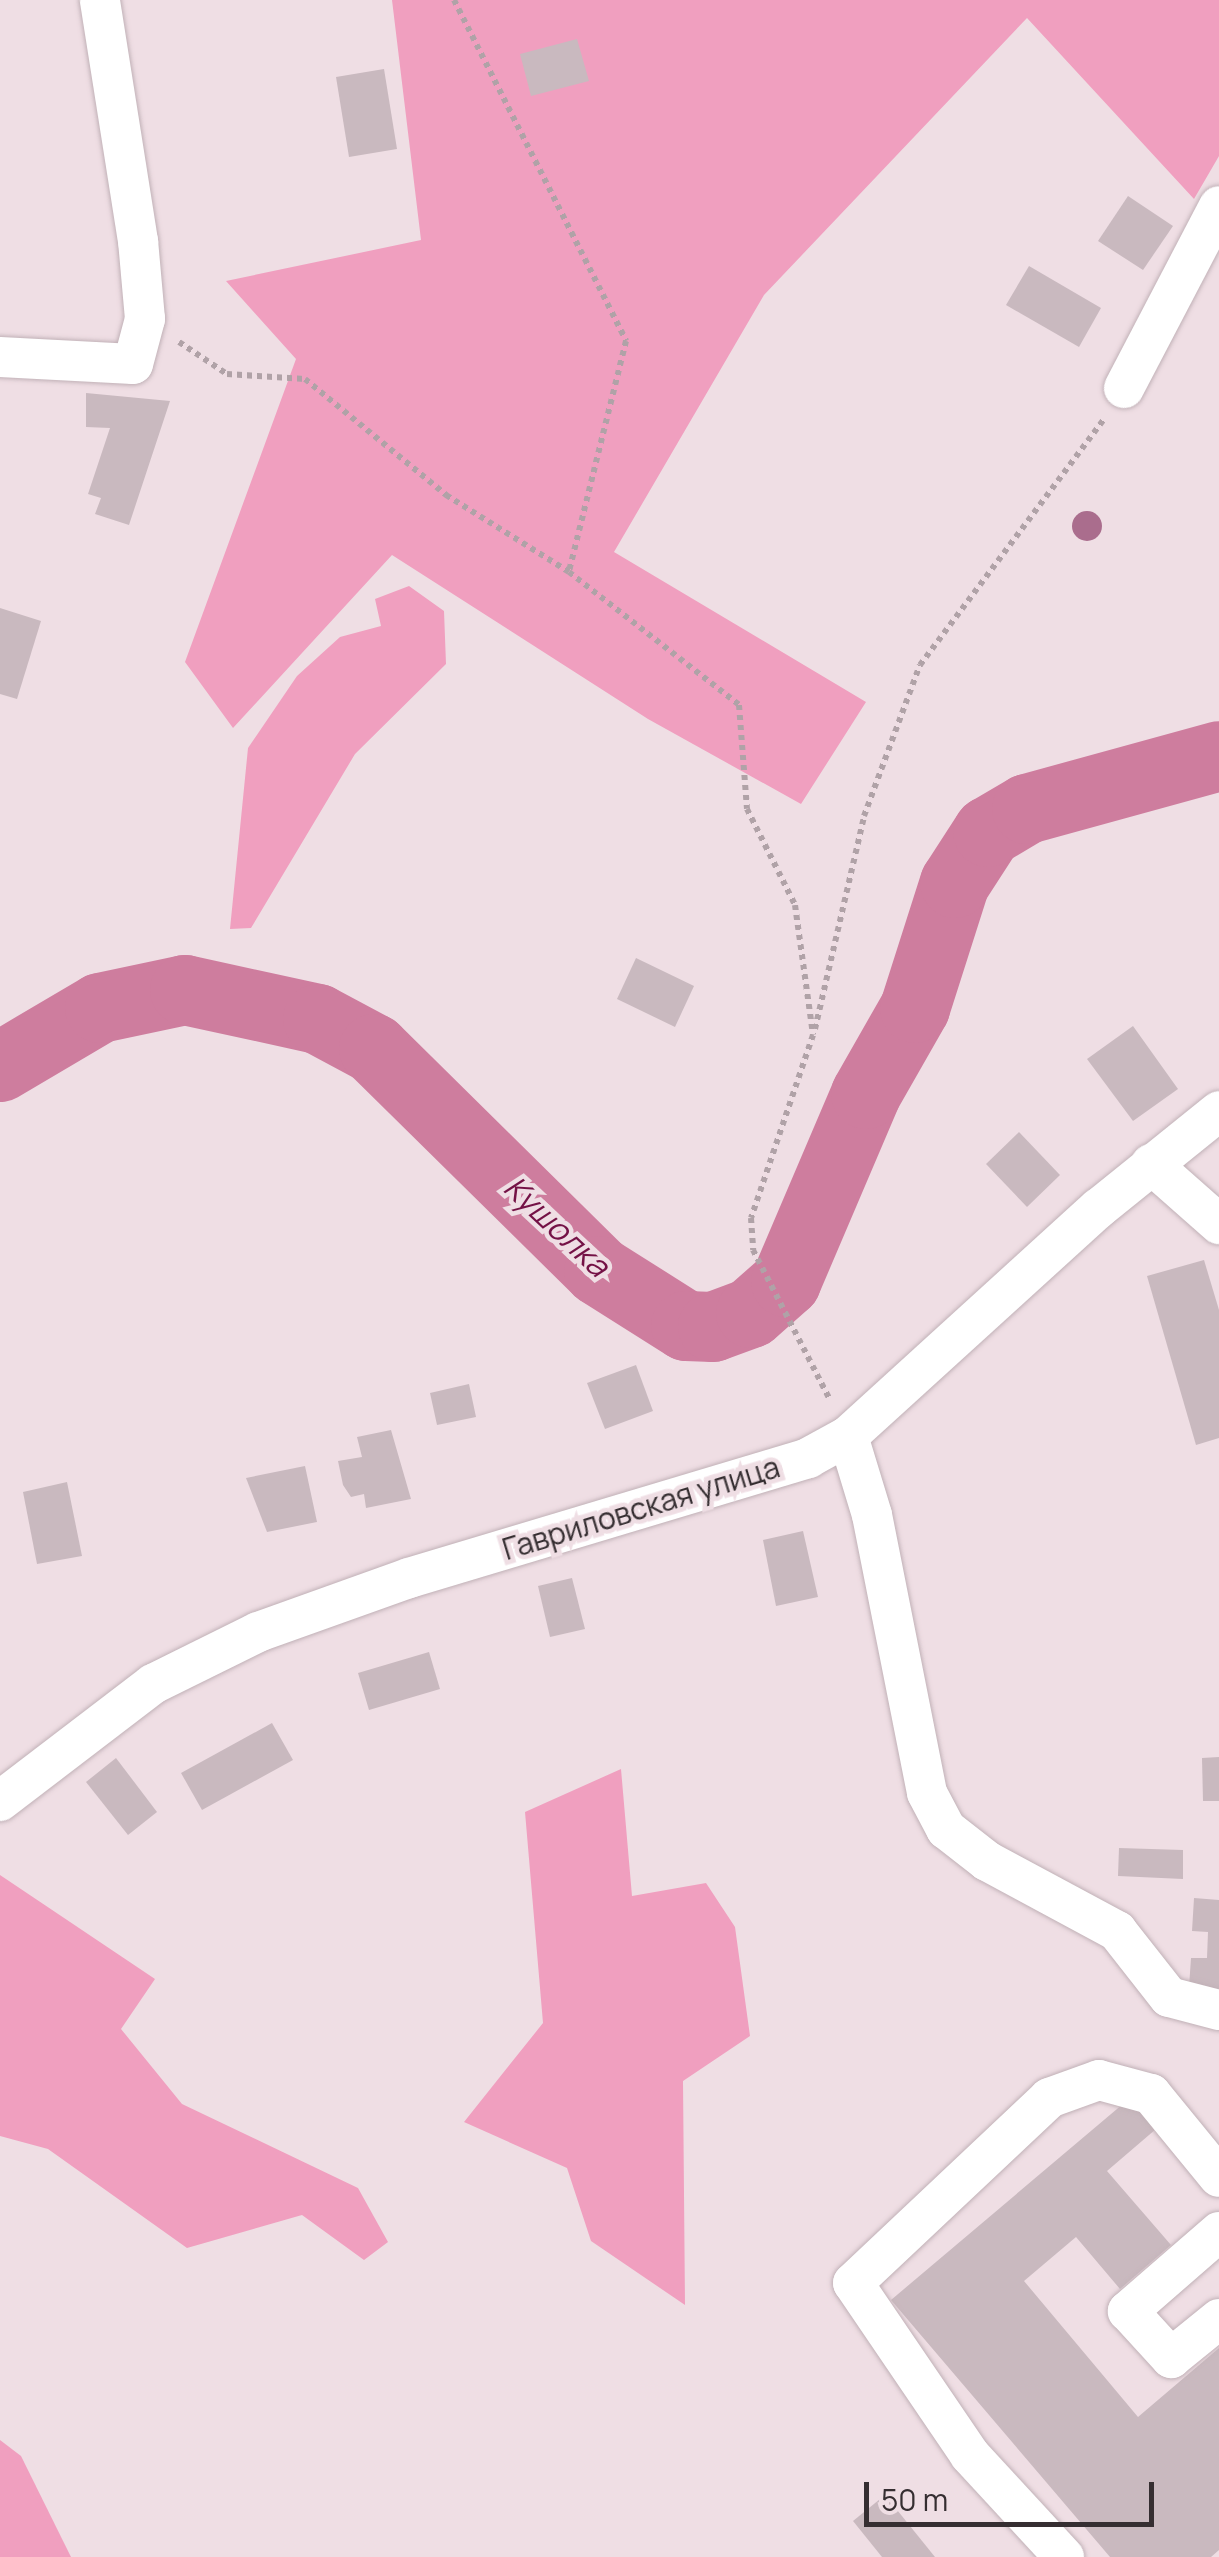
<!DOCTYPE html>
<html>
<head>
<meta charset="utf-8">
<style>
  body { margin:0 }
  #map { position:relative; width:1219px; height:2557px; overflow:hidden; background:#efdee4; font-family:Manrope,sans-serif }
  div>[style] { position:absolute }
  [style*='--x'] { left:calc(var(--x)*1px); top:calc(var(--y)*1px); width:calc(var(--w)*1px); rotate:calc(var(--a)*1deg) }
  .green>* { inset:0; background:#f09fbf }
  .river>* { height:70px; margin:-35px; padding:0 35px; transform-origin:35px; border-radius:35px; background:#ce7d9e }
  .building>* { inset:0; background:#c9b9bf }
  .path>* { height:6px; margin-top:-3px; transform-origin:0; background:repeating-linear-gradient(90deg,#b0a2a7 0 5px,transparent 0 10px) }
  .roads { filter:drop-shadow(0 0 2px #c1b1b7) drop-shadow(0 0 2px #c1b1b7) }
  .minor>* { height:40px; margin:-20px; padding:0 20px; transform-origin:20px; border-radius:20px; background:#fff }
  .trees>* { width:30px; height:30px; margin:-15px; border-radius:50%; background:#aa6d8d }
  span { translate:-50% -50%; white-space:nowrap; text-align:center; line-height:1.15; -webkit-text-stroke:9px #efdee4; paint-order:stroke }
  .street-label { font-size:30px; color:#352e31 }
  .water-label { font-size:32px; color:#741246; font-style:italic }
  .scale { position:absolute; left:864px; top:2482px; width:290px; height:45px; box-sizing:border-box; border:5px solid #352e31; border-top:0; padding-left:12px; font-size:30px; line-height:35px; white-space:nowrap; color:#352e31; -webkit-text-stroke:8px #efdee4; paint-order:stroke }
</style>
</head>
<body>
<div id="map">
  <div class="green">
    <i style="clip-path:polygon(392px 0,1219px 0,1219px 156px,1194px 199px,1027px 18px,764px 295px,614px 552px,866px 702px,801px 804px,648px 719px,392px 555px,233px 728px,185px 662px,296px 359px,226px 281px,421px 240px)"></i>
    <i style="clip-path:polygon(409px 586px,444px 611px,446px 664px,355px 754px,251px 928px,230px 929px,248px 748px,297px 676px,340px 637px,381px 626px,375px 599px)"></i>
    <i style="clip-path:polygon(621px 1769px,632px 1896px,706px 1883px,735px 1927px,750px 2036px,683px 2081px,685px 2305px,591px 2241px,567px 2168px,464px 2122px,543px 2023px,525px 1812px)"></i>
    <i style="clip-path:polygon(0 1875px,155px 1979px,121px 2029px,182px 2104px,358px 2188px,388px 2242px,364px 2260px,302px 2215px,187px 2248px,48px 2149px,0 2136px)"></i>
    <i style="clip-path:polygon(0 2440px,21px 2456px,71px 2557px,0 2557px)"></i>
  </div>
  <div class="river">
    <i style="--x:0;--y:1067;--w:116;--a:-30.5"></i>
    <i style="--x:100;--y:1008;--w:87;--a:-12"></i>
    <i style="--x:185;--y:990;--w:136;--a:12.3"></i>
    <i style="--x:318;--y:1019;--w:64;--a:28.2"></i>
    <i style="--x:374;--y:1049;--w:316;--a:44.6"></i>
    <i style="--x:599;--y:1271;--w:103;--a:32.3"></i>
    <i style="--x:686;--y:1326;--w:27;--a:2"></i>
    <i style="--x:713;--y:1327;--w:40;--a:-20.2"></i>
    <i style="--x:751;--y:1313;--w:47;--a:-41.5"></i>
    <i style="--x:786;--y:1282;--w:204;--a:-66.9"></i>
    <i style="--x:866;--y:1094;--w:99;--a:-60.3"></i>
    <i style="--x:915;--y:1008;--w:131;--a:-72.3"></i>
    <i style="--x:955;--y:883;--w:61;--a:-57.1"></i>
    <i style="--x:988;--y:832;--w:45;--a:-30.5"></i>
    <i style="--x:1027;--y:809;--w:199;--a:-15.4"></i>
  </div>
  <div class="building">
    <i style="clip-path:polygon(577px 39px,589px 81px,531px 96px,520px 54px)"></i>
    <i style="clip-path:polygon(384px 69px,397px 149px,349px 157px,336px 77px)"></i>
    <i style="clip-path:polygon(1128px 196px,1173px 226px,1143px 270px,1098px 241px)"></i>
    <i style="clip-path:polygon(1029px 266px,1101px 308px,1079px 347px,1006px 305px)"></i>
    <i style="clip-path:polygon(86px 393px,170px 401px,129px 525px,95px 514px,101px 498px,88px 494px,110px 428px,86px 427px)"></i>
    <i style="clip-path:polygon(0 608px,41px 621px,17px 699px,0 694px)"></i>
    <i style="clip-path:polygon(636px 958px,694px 986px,675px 1027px,617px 999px)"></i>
    <i style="clip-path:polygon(1133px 1026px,1178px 1089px,1133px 1121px,1087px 1059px)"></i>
    <i style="clip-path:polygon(1019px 1132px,1060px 1175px,1027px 1207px,986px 1164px)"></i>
    <i style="clip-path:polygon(1204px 1260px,1219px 1310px,1219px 1438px,1196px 1445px,1147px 1276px)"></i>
    <i style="clip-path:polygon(636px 1365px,653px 1411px,605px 1429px,587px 1383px)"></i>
    <i style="clip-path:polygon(469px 1384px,476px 1417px,437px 1425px,430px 1393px)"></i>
    <i style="clip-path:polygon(391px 1430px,411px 1499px,366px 1508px,364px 1494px,351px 1497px,343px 1485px,338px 1461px,362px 1457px,357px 1437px)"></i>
    <i style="clip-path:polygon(305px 1466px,317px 1522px,267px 1532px,246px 1478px)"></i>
    <i style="clip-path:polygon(67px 1482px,82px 1556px,37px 1564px,23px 1492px)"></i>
    <i style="clip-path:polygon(803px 1531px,818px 1597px,776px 1606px,763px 1540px)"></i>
    <i style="clip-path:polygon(572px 1578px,585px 1629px,550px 1637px,538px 1586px)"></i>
    <i style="clip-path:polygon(429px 1652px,440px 1689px,369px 1710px,358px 1673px)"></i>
    <i style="clip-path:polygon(272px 1723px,293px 1760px,202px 1810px,181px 1773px)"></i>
    <i style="clip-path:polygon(1219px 1757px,1219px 1801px,1203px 1801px,1202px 1758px)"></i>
    <i style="clip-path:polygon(116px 1758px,157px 1812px,128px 1835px,86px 1782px)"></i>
    <i style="clip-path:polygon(1119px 1848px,1183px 1850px,1183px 1879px,1118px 1876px)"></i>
    <i style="clip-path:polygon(1194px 1898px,1219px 1900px,1219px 1989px,1189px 1987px,1191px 1958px,1207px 1958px,1208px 1932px,1192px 1931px)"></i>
    <i style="clip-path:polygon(1130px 2098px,1156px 2129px,1107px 2171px,1171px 2245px,1120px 2289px,1076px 2237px,1024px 2281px,1138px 2417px,1219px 2348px,1219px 2550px,1211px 2557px,1110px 2557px,891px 2300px)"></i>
    <i style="clip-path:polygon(885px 2495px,935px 2557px,882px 2557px,853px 2521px)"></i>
  </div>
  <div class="path">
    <i style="--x:454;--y:0;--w:382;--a:63.2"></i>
    <i style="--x:626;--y:341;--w:238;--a:103.9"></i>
    <i style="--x:569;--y:572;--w:216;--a:38"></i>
    <i style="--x:739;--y:705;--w:104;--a:85.6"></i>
    <i style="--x:747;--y:809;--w:107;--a:63.4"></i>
    <i style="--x:795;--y:905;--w:131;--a:82.1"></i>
    <i style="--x:813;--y:1035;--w:193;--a:108.7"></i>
    <i style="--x:751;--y:1218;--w:32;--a:86"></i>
    <i style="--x:753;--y:1250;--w:169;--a:62.8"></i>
    <i style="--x:179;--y:342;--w:58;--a:33.7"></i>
    <i style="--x:227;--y:374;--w:78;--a:3.7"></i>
    <i style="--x:305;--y:379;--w:183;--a:39.4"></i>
    <i style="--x:446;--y:495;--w:145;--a:32"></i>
    <i style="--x:815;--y:1029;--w:219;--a:-77"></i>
    <i style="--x:864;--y:816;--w:161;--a:-69.7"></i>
    <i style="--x:920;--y:665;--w:307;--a:-53.2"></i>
  </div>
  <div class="roads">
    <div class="minor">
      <i style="--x:0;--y:357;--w:133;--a:3"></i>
      <i style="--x:133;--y:364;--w:47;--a:-75.1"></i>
      <i style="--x:145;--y:319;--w:78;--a:-95.1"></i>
      <i style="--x:138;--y:241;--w:244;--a:-99"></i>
      <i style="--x:1124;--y:388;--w:205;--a:-62.4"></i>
      <i style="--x:1151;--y:1164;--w:91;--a:41.4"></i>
      <i style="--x:848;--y:1436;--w:83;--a:73.1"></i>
      <i style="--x:872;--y:1515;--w:283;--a:78.8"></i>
      <i style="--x:927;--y:1793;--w:41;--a:62.2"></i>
      <i style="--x:946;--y:1829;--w:52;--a:38"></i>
      <i style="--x:987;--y:1861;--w:148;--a:28.3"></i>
      <i style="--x:1117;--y:1931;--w:84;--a:51.8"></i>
      <i style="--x:1169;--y:1997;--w:52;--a:14.6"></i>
      <i style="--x:0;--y:1801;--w:193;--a:-37.4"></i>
      <i style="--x:153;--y:1684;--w:117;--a:-26.3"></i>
      <i style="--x:258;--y:1632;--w:160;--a:-19.7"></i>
      <i style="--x:409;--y:1578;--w:417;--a:-16.7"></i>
      <i style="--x:808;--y:1458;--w:46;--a:-28.8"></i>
      <i style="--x:848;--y:1436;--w:339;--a:-42.3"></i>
      <i style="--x:1099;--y:1208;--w:154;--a:-38.9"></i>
      <i style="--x:1219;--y:2232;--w:121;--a:139"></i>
      <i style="--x:1128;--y:2311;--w:64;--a:47.5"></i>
      <i style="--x:1171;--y:2358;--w:62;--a:-39.1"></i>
      <i style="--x:1064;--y:2557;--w:139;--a:-132.7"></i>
      <i style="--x:970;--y:2455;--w:208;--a:-124.2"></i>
      <i style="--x:853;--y:2283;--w:270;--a:-43.3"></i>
      <i style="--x:1049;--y:2098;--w:53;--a:-19.8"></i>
      <i style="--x:1099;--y:2080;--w:54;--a:15.1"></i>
      <i style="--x:1151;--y:2094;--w:107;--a:50.7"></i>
    </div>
  </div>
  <div class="trees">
    <i style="left:1087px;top:526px"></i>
  </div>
  <div class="street-label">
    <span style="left:641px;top:1508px;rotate:-17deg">Гавриловская улица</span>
  </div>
  <div class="water-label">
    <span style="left:557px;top:1226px;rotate:43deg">Кушолка</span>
  </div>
  <div class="scale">50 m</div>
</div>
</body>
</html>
